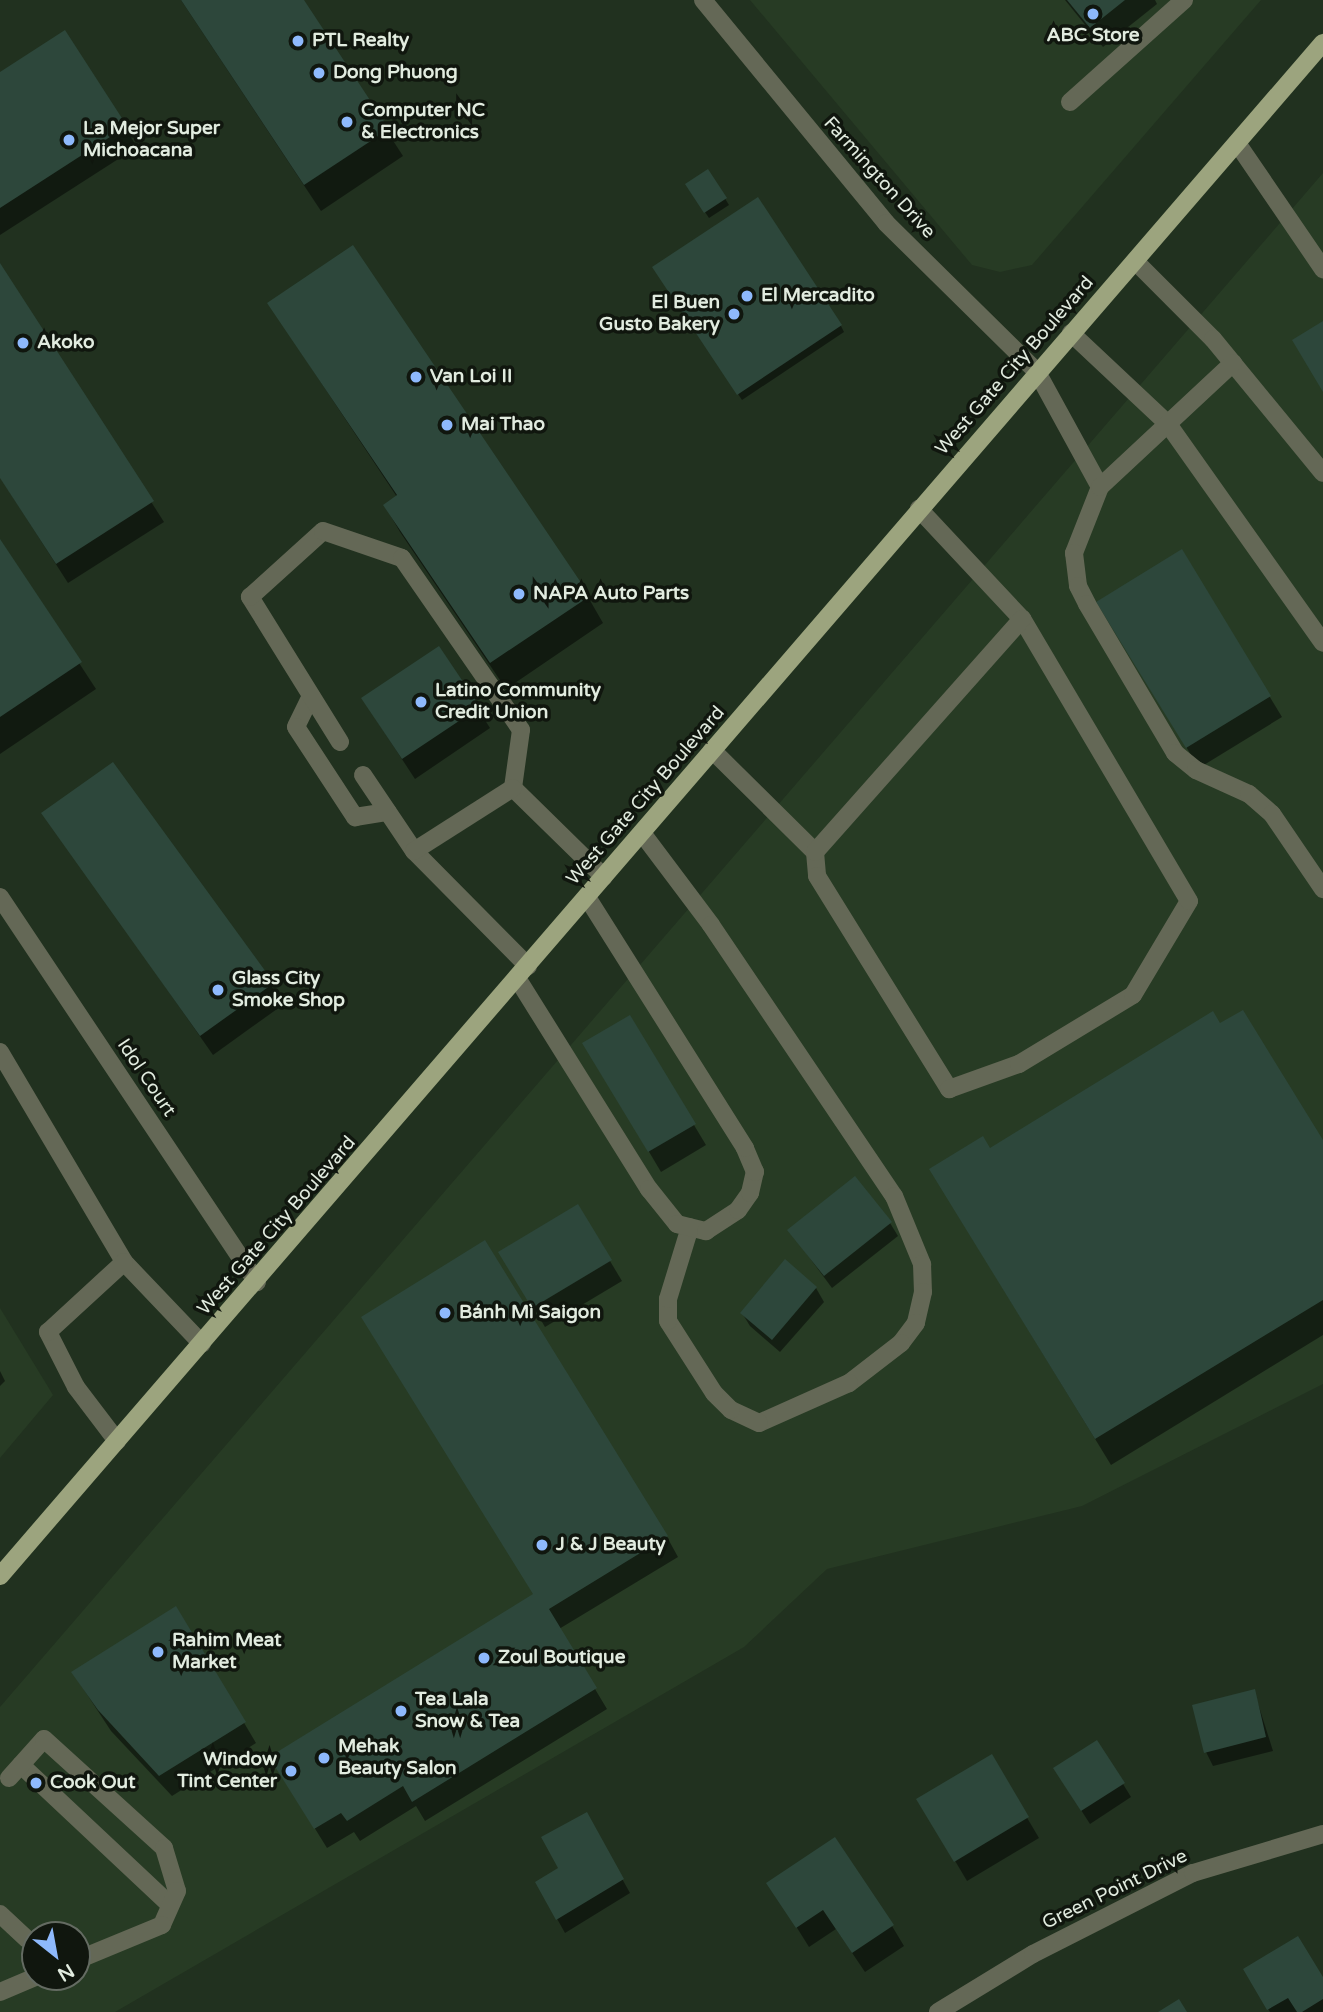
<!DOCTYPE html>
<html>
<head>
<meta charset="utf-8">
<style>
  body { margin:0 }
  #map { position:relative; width:1323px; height:2012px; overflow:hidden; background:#21311f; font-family:"Varela Round",sans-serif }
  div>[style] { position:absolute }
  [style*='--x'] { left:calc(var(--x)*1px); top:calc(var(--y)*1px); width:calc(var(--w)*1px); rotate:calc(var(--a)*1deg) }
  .built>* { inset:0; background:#273b24 }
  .shadow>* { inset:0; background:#0007 }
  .building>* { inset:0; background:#2d473b }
  .service>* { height:18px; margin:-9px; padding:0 9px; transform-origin:9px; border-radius:9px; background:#646856 }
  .minor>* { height:18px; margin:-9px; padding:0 9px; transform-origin:9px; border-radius:9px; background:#646856 }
  .tertiary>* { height:18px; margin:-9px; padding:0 9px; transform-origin:9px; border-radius:9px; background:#646856 }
  .primary>* { height:18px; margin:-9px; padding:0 9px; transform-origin:9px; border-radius:9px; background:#9ca47e }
  .dots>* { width:19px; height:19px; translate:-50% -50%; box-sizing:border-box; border:4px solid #10160e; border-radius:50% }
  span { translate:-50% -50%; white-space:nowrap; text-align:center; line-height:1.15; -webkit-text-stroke:7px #10160e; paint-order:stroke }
  .poi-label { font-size:19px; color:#e1ebdf; font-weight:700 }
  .left { translate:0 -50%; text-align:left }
  .right { translate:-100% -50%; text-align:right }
  .street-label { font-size:19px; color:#e1ebdf }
  .north { position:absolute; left:21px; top:1921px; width:70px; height:70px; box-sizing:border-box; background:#10160e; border:2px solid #646b62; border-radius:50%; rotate:149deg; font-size:19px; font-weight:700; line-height:28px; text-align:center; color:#e1ebdf }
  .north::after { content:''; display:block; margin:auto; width:24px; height:32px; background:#8eb9fc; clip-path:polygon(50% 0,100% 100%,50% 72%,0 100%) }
</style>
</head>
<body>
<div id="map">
  <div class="built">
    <i style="clip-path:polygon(750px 0,1261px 0,1032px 265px,1000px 272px,972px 265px)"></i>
    <i style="clip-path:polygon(evenodd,1323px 173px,1323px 1384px,1082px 1506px,827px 1569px,744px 1647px,115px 2012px,0 2012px,0 1707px,1323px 173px,35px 1935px,77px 1935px,77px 1977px,35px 1977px,35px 1935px)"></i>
    <i style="clip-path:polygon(0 1308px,53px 1395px,0 1458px)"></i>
  </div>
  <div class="shadow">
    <i style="clip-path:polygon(181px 0,302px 0,403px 156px,321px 211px)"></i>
    <i style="clip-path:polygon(1065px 0,1155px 0,1157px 4px,1103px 47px)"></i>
    <i style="clip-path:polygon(65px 32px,137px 147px,0 235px,0 74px)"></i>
    <i style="clip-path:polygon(708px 171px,729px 205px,709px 218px,687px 185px)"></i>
    <i style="clip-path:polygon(0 266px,164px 522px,68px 583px,0 477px)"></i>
    <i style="clip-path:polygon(658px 273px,841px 326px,844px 332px,742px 400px)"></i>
    <i style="clip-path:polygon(269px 304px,588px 597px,603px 623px,506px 689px,400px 532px,385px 506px,397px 497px)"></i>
    <i style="clip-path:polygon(0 542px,96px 689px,0 754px)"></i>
    <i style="clip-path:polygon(1181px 551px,1282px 717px,1199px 768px,1110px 622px)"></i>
    <i style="clip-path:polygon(439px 648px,490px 728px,415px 779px,375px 718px)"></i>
    <i style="clip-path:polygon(113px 765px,284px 1004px,213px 1055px,44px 813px)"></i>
    <i style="clip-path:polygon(629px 1017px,706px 1145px,661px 1172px,585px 1044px)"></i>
    <i style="clip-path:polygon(1220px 1026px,1323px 1144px,1323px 1335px,1111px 1465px,946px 1195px,989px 1150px)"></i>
    <i style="clip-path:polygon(577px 1206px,622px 1281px,545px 1327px,501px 1253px)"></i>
    <i style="clip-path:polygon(890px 1223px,898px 1236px,832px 1288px,789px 1230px)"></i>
    <i style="clip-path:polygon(816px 1288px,824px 1302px,780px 1352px,750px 1326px,742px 1313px)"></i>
    <i style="clip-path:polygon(0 1371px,5px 1381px,0 1386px)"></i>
    <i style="clip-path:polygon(667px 1537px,678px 1557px,559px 1629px,607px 1709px,425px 1821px,416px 1806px,360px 1841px,354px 1832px,327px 1848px,283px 1777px,535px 1595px)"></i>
    <i style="clip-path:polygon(176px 1608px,256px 1743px,172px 1796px,111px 1731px,73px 1673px)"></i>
    <i style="clip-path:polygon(1254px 1691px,1273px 1751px,1213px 1766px,1206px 1752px)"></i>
    <i style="clip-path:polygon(991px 1757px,1039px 1838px,967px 1881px,919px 1800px)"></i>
    <i style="clip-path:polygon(1063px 1782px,1123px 1784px,1131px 1797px,1090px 1824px)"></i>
    <i style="clip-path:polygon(586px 1814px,630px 1893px,565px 1933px,537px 1883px,560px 1869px)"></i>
    <i style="clip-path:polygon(769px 1883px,892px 1926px,904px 1946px,865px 1972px,836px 1929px,809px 1947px)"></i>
    <i style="clip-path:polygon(1245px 1970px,1323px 1981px,1323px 2012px,1270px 2012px)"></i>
  </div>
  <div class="building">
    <i style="clip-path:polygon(181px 0,304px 0,389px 129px,304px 185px)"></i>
    <i style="clip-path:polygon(1067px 0,1125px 0,1090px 28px)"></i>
    <i style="clip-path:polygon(65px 30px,127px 126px,0 208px,0 72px)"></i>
    <i style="clip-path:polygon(708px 169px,727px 198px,704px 213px,685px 184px)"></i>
    <i style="clip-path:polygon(758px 197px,842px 325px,737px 395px,652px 267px)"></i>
    <i style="clip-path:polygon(353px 245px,590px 596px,490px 663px,383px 505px,397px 495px,267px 303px)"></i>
    <i style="clip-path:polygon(0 263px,154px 501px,56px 564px,0 478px)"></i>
    <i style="clip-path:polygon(1323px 321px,1323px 392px,1292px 340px)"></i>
    <i style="clip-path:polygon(0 539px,82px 662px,0 717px)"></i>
    <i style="clip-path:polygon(1182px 549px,1271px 696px,1186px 748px,1096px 602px)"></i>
    <i style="clip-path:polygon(439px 646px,480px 707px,402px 759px,361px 698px)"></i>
    <i style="clip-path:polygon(113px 762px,274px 983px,200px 1036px,41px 813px)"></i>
    <i style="clip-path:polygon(1243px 1010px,1323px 1140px,1323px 1300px,1095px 1439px,929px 1169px,983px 1136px,990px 1148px,1213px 1011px,1220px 1023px)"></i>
    <i style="clip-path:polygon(630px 1015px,696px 1124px,648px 1152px,582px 1043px)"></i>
    <i style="clip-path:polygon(855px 1176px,892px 1222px,824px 1276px,787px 1230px)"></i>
    <i style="clip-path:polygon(578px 1204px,612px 1260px,532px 1308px,498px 1252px)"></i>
    <i style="clip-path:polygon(485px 1240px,668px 1536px,549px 1609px,597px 1688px,412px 1802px,403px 1786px,347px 1821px,341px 1813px,314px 1829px,269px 1757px,533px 1594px,361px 1317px)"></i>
    <i style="clip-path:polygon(785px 1259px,817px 1287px,772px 1340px,740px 1313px)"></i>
    <i style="clip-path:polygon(176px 1606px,246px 1722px,159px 1776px,98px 1710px,71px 1672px)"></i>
    <i style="clip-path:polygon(1255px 1689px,1266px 1737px,1204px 1753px,1192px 1705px)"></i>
    <i style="clip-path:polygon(1097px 1740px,1125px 1783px,1081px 1811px,1053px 1768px)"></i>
    <i style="clip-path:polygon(992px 1754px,1029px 1817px,954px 1862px,916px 1799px)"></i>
    <i style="clip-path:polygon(587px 1812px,624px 1879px,556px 1920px,535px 1882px,558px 1868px,541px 1837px)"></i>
    <i style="clip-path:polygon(835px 1837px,894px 1925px,852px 1953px,823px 1910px,796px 1928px,766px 1883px)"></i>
    <i style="clip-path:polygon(1298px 1936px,1323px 1977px,1323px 1999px,1302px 2012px,1297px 2012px,1288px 1998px,1267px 2010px,1243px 1969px)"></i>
    <i style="clip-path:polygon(1179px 1999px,1187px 2012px,1158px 2012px)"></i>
  </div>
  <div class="service">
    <i style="--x:1070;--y:102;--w:153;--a:-41.8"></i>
    <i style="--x:1237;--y:143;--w:153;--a:55.7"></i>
    <i style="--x:1135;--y:261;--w:110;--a:45"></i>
    <i style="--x:1213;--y:339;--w:173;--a:50.6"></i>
    <i style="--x:1071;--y:333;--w:133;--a:43.2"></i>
    <i style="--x:1168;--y:424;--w:268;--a:54.7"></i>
    <i style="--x:1037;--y:372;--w:131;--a:61.3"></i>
    <i style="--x:1100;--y:487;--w:71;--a:111.5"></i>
    <i style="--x:1074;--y:553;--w:33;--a:83"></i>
    <i style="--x:1078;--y:586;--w:20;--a:63"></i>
    <i style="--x:1087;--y:604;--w:173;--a:59.4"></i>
    <i style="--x:1175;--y:753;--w:27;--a:39"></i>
    <i style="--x:1196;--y:770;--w:58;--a:24.4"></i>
    <i style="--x:1249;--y:794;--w:30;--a:41"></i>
    <i style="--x:1272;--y:814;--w:91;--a:55.8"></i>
    <i style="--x:1100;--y:487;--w:182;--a:-43"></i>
    <i style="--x:311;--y:696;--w:34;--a:116"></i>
    <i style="--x:296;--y:727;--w:108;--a:56.8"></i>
    <i style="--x:355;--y:817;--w:33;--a:-9"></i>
    <i style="--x:340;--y:742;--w:171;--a:-121.8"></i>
    <i style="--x:250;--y:597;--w:98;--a:-42.1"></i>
    <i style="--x:323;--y:531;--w:83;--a:18.9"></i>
    <i style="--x:402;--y:558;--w:209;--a:55.3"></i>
    <i style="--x:521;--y:730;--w:59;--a:97.9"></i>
    <i style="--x:513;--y:788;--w:127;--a:44.4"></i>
    <i style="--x:712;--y:750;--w:145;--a:44.7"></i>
    <i style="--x:815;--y:852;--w:24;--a:85"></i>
    <i style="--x:817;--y:876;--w:251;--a:58.2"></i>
    <i style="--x:949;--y:1089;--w:74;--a:-19.7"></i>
    <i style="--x:1019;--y:1064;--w:133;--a:-31.2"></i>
    <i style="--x:1133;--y:995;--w:109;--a:-59.2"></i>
    <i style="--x:1189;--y:901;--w:328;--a:-120.6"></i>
    <i style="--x:1022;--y:619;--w:151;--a:-133.1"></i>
    <i style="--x:363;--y:775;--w:92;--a:56.1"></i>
    <i style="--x:414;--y:851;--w:162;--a:45.3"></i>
    <i style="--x:642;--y:833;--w:115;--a:53.1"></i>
    <i style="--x:711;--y:925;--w:327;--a:56"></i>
    <i style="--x:894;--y:1196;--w:74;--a:67.6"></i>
    <i style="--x:922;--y:1264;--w:28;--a:88"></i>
    <i style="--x:923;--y:1292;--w:32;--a:103"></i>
    <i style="--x:916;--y:1323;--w:25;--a:127"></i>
    <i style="--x:901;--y:1343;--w:66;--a:142.4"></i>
    <i style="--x:849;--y:1383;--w:98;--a:156"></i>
    <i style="--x:759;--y:1423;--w:31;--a:-155"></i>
    <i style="--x:731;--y:1410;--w:24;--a:-135"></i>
    <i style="--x:714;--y:1393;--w:85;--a:-122.6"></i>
    <i style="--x:668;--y:1321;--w:22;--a:-90"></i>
    <i style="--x:668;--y:1299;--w:75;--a:-73"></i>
    <i style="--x:414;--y:851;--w:117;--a:-32.5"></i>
    <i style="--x:815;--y:852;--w:312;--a:-48.4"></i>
    <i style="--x:517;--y:978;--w:249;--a:58"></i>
    <i style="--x:649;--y:1189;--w:45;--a:51.3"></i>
    <i style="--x:677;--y:1224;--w:30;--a:14"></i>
    <i style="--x:706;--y:1231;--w:38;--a:-33"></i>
    <i style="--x:738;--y:1210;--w:21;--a:-55"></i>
    <i style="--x:750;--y:1193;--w:22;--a:-77"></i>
    <i style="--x:755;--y:1172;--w:26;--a:-113"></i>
    <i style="--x:745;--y:1148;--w:297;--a:-122.2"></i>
    <i style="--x:0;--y:1052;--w:244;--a:59.4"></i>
    <i style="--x:124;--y:1262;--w:113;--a:46.4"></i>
    <i style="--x:117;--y:1441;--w:68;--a:-127.2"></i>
    <i style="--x:76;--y:1387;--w:62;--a:-117"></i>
    <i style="--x:48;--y:1332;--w:103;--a:-42.6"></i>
    <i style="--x:21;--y:1765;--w:204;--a:43.2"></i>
    <i style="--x:9;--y:1778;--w:52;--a:-48.1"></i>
    <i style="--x:44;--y:1739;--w:162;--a:42.2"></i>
    <i style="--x:164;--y:1848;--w:45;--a:73.2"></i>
    <i style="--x:177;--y:1891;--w:37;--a:114"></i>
    <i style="--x:162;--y:1925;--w:92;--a:157.6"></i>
    <i style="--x:0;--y:1914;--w:37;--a:43"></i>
    <i style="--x:0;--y:1992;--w:39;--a:-23"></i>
  </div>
  <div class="minor">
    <i style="--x:0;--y:897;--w:463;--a:56.3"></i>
    <i style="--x:938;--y:2012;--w:111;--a:-31.4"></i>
    <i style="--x:1033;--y:1954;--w:179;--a:-26.9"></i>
    <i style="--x:1193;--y:1873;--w:136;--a:-16.7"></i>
  </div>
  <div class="tertiary">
    <i style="--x:703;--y:0;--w:288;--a:50.6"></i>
    <i style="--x:886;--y:223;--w:212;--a:44.6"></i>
  </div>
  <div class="primary">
    <i style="--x:0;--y:1576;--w:2025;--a:-49.21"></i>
  </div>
  <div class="dots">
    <i style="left:1093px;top:14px;background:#8eb9fc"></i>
    <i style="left:298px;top:41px;background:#8eb9fc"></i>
    <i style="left:319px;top:73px;background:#8eb9fc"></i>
    <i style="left:347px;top:122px;background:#8eb9fc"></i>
    <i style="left:69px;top:140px;background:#8eb9fc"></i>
    <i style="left:747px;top:296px;background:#8eb9fc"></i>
    <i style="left:734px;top:314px;background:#8eb9fc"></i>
    <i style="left:23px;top:343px;background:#8eb9fc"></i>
    <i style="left:416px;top:377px;background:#8eb9fc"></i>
    <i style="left:447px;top:425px;background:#8eb9fc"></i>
    <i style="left:519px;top:594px;background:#8eb9fc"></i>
    <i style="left:421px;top:702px;background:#8eb9fc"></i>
    <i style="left:218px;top:990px;background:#8eb9fc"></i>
    <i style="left:445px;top:1313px;background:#8eb9fc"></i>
    <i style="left:542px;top:1545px;background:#8eb9fc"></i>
    <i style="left:158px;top:1652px;background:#8eb9fc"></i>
    <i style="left:484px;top:1658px;background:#8eb9fc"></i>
    <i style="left:401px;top:1711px;background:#8eb9fc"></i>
    <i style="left:324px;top:1758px;background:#8eb9fc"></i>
    <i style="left:291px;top:1771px;background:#8eb9fc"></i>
    <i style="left:36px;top:1783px;background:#8eb9fc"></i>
  </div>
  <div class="poi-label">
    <span style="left:1093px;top:36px">ABC Store</span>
    <span class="left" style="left:312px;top:41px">PTL Realty</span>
    <span class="left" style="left:333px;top:73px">Dong Phuong</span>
    <span class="left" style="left:361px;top:122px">Computer NC<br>&amp; Electronics</span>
    <span class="left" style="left:83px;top:140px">La Mejor Super<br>Michoacana</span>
    <span class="left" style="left:761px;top:296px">El Mercadito</span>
    <span class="right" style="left:720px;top:314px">El Buen<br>Gusto Bakery</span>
    <span class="left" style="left:37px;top:343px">Akoko</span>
    <span class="left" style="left:430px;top:377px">Van Loi II</span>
    <span class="left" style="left:461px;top:425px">Mai Thao</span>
    <span class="left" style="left:533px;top:594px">NAPA Auto Parts</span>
    <span class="left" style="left:435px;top:702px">Latino Community<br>Credit Union</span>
    <span class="left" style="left:232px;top:990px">Glass City<br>Smoke Shop</span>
    <span class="left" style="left:459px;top:1313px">Bánh Mì Saigon</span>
    <span class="left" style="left:556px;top:1545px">J &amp; J Beauty</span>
    <span class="left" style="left:172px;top:1652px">Rahim Meat<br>Market</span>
    <span class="left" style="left:498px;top:1658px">Zoul Boutique</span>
    <span class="left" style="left:415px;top:1711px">Tea Lala<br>Snow &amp; Tea</span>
    <span class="left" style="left:338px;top:1758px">Mehak<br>Beauty Salon</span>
    <span class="right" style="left:277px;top:1771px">Window<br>Tint Center</span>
    <span class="left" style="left:50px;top:1783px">Cook Out</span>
  </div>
  <div class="street-label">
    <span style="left:879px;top:178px;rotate:48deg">Farmington Drive</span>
    <span style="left:1015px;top:366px;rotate:-49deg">West Gate City Boulevard</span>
    <span style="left:646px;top:796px;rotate:-49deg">West Gate City Boulevard</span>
    <span style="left:146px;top:1078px;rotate:56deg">Idol Court</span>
    <span style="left:277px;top:1226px;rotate:-49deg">West Gate City Boulevard</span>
    <span style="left:1115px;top:1890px;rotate:-26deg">Green Point Drive</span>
  </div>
  <div class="north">N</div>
</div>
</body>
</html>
